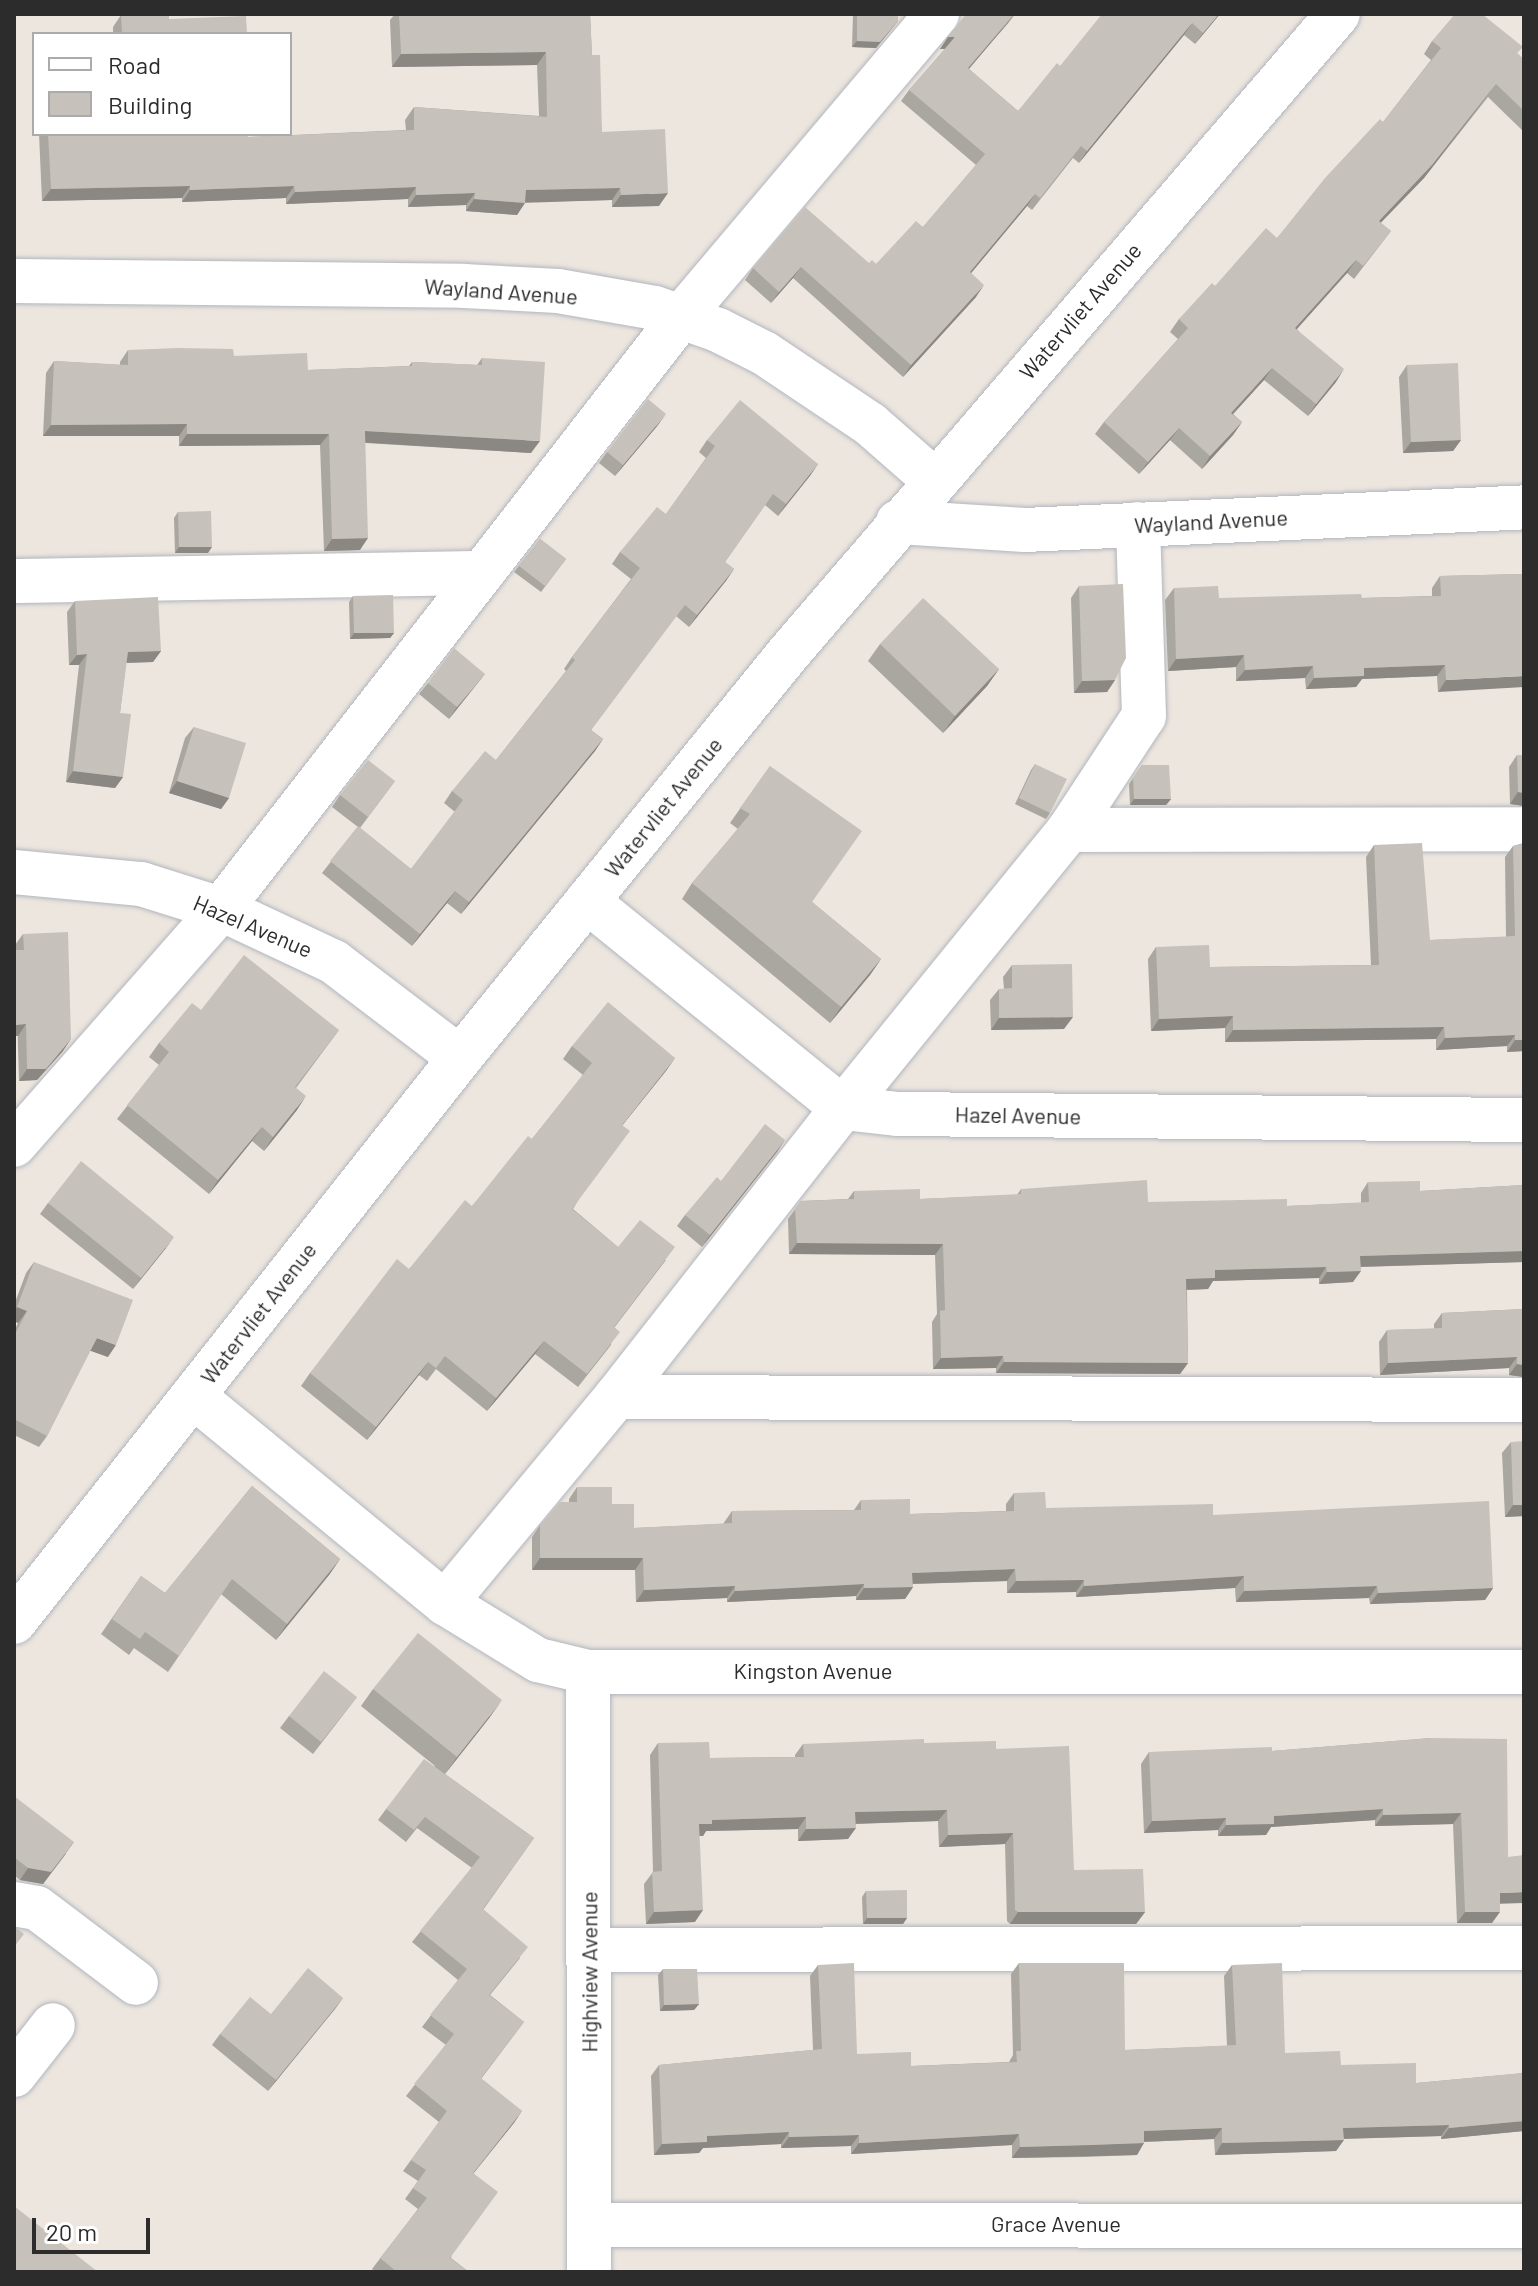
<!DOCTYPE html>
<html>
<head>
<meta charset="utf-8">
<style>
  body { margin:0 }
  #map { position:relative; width:1538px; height:2286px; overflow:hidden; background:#ede6df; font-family:Barlow,sans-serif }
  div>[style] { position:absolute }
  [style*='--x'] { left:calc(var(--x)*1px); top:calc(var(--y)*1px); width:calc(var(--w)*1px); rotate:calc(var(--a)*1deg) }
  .roads { filter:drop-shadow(0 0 2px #b2b6bf) drop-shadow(0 0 2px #b2b6bf) }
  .minor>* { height:44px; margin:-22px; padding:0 22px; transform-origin:22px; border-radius:22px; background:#fff }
  .wall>* { inset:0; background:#aaa6a0 }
  .shaded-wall>* { inset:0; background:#8b8782 }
  .building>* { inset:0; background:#c6c1ba }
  span { translate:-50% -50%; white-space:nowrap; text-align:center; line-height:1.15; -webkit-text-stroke:8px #fff; paint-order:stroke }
  .street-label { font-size:22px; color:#2c2c2c }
  .frame { position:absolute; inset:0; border:16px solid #2c2c2c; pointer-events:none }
  .legend { position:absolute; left:32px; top:32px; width:260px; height:104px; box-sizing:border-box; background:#fff; border:2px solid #ababab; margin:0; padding:10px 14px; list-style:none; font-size:24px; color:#2c2c2c }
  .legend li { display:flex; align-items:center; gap:16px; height:40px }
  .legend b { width:40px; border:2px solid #ababab }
  .scale { position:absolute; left:32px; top:2218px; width:118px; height:36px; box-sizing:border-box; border:4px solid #2c2c2c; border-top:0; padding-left:10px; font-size:24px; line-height:28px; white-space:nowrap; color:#2c2c2c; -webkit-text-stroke:6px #fff; paint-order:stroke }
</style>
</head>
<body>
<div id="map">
  <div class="roads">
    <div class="minor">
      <i style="--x:14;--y:281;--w:450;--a:0.6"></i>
      <i style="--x:464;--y:286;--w:94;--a:3"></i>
      <i style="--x:558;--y:291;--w:98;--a:9.9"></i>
      <i style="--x:655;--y:308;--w:67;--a:19.2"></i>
      <i style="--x:718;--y:330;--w:51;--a:26.6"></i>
      <i style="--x:764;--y:353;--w:128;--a:33.8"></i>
      <i style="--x:870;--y:424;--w:85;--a:41.2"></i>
      <i style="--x:898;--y:522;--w:127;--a:3.6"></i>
      <i style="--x:1025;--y:530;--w:500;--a:-2.6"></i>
      <i style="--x:14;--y:581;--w:468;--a:-1"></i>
      <i style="--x:1069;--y:830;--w:455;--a:-0.1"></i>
      <i style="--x:14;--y:872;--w:128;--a:5.4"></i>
      <i style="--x:141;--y:884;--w:84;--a:17.4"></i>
      <i style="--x:221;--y:909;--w:125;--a:25.1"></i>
      <i style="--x:334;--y:962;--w:158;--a:37.3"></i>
      <i style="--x:587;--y:901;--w:329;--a:39"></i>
      <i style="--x:843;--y:1108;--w:54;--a:6.3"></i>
      <i style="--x:897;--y:1114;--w:627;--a:0.55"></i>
      <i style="--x:14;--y:1145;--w:314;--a:-48.7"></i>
      <i style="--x:221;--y:909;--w:750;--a:-52.15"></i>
      <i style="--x:681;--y:317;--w:397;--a:-49.8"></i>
      <i style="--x:193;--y:1396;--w:326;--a:39.4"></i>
      <i style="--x:445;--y:1603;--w:109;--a:31.5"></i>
      <i style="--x:538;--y:1660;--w:51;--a:13.5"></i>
      <i style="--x:588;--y:1672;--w:936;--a:0"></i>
      <i style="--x:616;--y:1397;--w:908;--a:0.19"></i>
      <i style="--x:445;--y:1603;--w:268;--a:-50.3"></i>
      <i style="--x:616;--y:1397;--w:367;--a:-51.9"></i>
      <i style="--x:843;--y:1108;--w:358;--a:-50.9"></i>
      <i style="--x:1069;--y:830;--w:136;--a:-56.7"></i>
      <i style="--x:1144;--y:716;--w:192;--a:-91.8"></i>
      <i style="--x:14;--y:1622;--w:719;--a:-51.66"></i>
      <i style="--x:460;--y:1058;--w:519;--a:-50.94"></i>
      <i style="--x:787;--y:655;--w:845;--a:-49.32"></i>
      <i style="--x:588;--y:1672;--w:600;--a:89.9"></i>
      <i style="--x:14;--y:1904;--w:23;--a:10"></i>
      <i style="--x:37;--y:1908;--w:124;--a:37.1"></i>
      <i style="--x:590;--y:1950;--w:934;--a:-0.12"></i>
      <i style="--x:14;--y:2075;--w:63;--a:-52"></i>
      <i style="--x:589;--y:2225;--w:935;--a:0.06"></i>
    </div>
  </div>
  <div class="wall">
    <i style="clip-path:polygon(395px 14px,590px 14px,592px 55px,602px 132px,659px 206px,612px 207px,612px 200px,525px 202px,517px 215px,466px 211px,466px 205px,408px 207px,408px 199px,286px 204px,286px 198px,182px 202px,182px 198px,42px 201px,39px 134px,248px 134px,248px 137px,406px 130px,405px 120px,414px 107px,539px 116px,537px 65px,392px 67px,390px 20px)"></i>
    <i style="clip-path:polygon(853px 14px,898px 14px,898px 21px,876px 48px,852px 47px)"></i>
    <i style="clip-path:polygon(1015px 14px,969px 69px,1018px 111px,1060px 66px,1220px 14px,1195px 44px,1184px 35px,1079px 163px,1073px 158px,1032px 210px,1027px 206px,971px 273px,976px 297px,903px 377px,793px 278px,771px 303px,745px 280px,753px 268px,869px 263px,876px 264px,923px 227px,976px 165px,901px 101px,909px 90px,945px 49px,940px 49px)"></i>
    <i style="clip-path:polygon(121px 15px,169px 19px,247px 34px,113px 34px,113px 27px)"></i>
    <i style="clip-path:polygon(1432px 41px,1518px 54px,1524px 60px,1524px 132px,1488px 97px,1424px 178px,1380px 223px,1391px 231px,1354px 279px,1347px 273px,1297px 329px,1336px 382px,1308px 416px,1264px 380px,1233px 414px,1242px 422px,1233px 435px,1202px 469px,1170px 440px,1139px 474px,1095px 434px,1104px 422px,1178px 339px,1170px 332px,1179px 319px,1215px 286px,1277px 238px,1383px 122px,1431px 60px,1424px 54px)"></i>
    <i style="clip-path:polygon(128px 350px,234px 356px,308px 370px,409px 366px,412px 362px,477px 365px,482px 358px,531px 453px,365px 443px,360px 550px,324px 551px,320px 445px,179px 446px,179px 436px,43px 436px,46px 373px,54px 361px,120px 365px,120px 362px)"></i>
    <i style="clip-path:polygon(1407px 365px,1461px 440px,1453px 451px,1403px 453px,1399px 377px)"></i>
    <i style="clip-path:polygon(658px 425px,615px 476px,599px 463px,607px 452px)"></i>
    <i style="clip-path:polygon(707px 440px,818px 464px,778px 516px,765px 505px,725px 562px,734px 569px,689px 627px,676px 616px,591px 730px,603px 739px,595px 751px,461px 914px,447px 903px,412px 946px,322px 873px,358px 827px,332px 807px,340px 795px,395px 781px,360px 828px,411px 869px,455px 812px,444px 803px,452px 791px,496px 760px,566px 671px,564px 669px,572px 657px,631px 579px,612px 564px,620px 552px,666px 514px,706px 458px,699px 452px)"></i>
    <i style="clip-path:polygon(178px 512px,208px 553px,175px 553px,174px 518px)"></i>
    <i style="clip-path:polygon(540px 539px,566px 559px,541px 592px,514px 572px)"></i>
    <i style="clip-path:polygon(1524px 574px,1438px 692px,1437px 676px,1362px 679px,1356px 687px,1306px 689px,1305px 678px,1236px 681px,1236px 667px,1168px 671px,1165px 600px,1174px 588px,1219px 598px,1362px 598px,1432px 596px,1432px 588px,1440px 576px)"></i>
    <i style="clip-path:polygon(1079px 586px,1115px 680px,1107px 692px,1074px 693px,1071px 598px)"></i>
    <i style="clip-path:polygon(353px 596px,394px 633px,390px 638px,350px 639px,349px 602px)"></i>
    <i style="clip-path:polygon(75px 601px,161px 651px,153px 662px,126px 663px,120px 713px,123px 777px,115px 788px,66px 782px,79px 665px,69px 665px,67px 612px)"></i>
    <i style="clip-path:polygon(880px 644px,999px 669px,987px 686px,943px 733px,868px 661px)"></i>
    <i style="clip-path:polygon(485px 674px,449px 719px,419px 694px,428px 683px)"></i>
    <i style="clip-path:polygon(194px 727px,229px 798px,221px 809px,169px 793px,185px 738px)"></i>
    <i style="clip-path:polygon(1517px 755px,1524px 755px,1524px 806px,1510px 804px,1509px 767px)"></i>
    <i style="clip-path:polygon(1035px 764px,1050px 813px,1046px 819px,1015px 804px,1031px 770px)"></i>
    <i style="clip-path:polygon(1142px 765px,1171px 799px,1166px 805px,1130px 805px,1129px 784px)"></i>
    <i style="clip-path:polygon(770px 766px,812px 902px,881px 959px,870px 975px,830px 1023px,682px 899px,692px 883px,738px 829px,730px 823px)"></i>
    <i style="clip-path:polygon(1524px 843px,1524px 1051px,1507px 1052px,1507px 1046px,1436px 1050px,1436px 1039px,1225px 1042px,1225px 1028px,1151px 1031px,1148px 959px,1156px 947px,1210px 967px,1371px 965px,1366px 857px,1374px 845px,1430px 940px,1506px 937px,1505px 857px,1513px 846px)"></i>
    <i style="clip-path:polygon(23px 934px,63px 1051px,37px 1080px,19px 1081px,15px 945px)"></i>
    <i style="clip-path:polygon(1012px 965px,1064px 1029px,991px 1030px,990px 1000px,999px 989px,1004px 989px,1003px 977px)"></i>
    <i style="clip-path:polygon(201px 1010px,339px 1030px,296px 1088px,297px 1110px,264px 1151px,252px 1141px,209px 1194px,117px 1119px,159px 1065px,149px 1057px,159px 1043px)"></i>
    <i style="clip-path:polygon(572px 1046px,675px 1058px,622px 1125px,573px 1209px,618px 1247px,666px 1260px,614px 1328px,611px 1345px,578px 1387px,535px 1354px,487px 1411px,436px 1369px,427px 1381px,419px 1375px,367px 1440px,301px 1386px,310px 1373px,409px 1269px,472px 1206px,532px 1139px,583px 1075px,563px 1059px)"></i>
    <i style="clip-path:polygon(785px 1140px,702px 1247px,677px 1226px,685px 1215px,721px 1181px)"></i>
    <i style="clip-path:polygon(1368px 1182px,1420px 1191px,1524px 1185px,1524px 1262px,1361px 1267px,1353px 1282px,1319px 1284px,1319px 1278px,1213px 1281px,1208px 1289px,1187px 1290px,1188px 1363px,1180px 1374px,996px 1373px,996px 1368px,933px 1369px,932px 1322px,937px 1314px,935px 1255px,789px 1254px,788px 1219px,801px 1201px,848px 1199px,854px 1191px,920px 1199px,1017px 1195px,1021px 1189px,1148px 1202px,1287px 1206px,1361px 1203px,1361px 1193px)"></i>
    <i style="clip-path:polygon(48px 1203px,166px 1248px,133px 1289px,40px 1214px)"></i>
    <i style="clip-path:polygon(34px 1262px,108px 1357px,90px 1350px,47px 1436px,39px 1447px,14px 1435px,14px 1331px,18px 1323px,14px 1321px,14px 1305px,26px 1273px)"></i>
    <i style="clip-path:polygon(1524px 1309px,1524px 1377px,1509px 1375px,1509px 1368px,1380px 1375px,1379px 1342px,1387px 1330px,1434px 1329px,1434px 1324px,1442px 1313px)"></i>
    <i style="clip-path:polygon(1511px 1442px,1524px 1516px,1505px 1517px,1502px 1453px)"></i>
    <i style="clip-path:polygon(252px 1486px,340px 1559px,329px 1575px,276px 1640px,221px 1594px,168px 1672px,134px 1648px,129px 1655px,101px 1634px,141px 1576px,165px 1593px)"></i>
    <i style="clip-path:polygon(577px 1487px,612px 1504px,634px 1528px,723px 1524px,732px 1511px,854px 1510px,861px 1500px,910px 1514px,1006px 1511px,1006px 1504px,1014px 1493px,1046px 1508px,1213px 1515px,1493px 1588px,1485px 1600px,1370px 1604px,1369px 1598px,1236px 1602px,1235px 1588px,1076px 1597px,1076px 1592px,1007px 1593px,1007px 1581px,913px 1584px,913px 1587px,905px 1599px,856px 1600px,856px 1596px,727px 1602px,727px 1598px,636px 1602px,635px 1570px,532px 1570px,532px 1537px,540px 1525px,569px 1502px,569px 1499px)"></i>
    <i style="clip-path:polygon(373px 1689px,490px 1717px,445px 1774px,534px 1838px,483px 1910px,520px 1958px,490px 1995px,524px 2022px,481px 2079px,522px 2111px,473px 2173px,451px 2258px,469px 2272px,375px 2272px,372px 2269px,418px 2209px,405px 2199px,418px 2181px,403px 2171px,439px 2122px,406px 2096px,446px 2045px,422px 2027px,458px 1980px,412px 1942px,472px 1868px,417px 1828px,406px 1842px,378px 1820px,386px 1809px,435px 1766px,361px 1706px)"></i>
    <i style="clip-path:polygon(357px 1697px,313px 1754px,280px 1728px,289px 1716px)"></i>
    <i style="clip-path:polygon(1431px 1738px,1508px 1857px,1500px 1904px,1492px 1923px,1457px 1923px,1453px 1824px,1375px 1826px,1375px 1820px,1271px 1827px,1266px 1835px,1218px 1836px,1218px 1830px,1144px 1833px,1141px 1764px,1149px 1752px,1272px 1751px)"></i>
    <i style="clip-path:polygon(658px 1743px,710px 1758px,795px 1757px,795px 1755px,803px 1744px,924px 1743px,996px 1749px,1074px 1870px,1145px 1912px,1136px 1924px,1010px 1924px,1007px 1921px,1005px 1844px,939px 1847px,938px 1821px,856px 1824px,848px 1839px,798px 1841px,798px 1829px,706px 1831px,703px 1836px,699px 1836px,695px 1922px,646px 1924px,644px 1884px,653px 1872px,650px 1755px)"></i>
    <i style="clip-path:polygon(14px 1796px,66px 1854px,43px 1884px,20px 1880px,14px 1875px)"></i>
    <i style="clip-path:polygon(866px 1891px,907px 1918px,903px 1924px,863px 1924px,862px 1897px)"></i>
    <i style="clip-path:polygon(1019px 1963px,1125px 2050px,1227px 2046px,1224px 1976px,1232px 1965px,1285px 2053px,1416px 2083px,1524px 2073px,1524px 2131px,1441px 2139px,1441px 2136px,1344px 2139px,1336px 2151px,1215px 2155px,1214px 2139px,1144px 2142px,1137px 2155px,1084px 2157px,1012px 2158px,1012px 2145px,851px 2154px,851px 2146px,781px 2148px,781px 2144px,703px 2148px,699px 2153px,654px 2155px,651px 2076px,659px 2065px,813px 2050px,810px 1976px,818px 1965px,857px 2054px,911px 2066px,1009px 2062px,1013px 2055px,1011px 1974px)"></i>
    <i style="clip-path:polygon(663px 1969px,699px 2004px,694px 2010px,660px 2011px,658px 1975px)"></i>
    <i style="clip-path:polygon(343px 1998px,268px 2091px,212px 2045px,220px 2034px)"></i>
  </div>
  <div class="shaded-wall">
    <i style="clip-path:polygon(1015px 14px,1009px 22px,960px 79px,968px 68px)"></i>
    <i style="clip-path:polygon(1219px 14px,1220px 14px,1195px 44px,1203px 33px)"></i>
    <i style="clip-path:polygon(898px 21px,876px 48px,852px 47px,857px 41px)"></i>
    <i style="clip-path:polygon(1192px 23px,1184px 35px,1079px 163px,1087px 151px)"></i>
    <i style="clip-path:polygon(948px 37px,955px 37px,946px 49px,940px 49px)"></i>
    <i style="clip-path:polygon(546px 52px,537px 65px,392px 67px,401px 54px)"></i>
    <i style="clip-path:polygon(1496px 84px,1424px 178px,1370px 234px,1379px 221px)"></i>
    <i style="clip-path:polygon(190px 186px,182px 198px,42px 201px,51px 189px)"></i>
    <i style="clip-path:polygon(294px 186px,286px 198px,182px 202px,190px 190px)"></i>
    <i style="clip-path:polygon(416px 187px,408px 199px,286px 204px,295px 192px)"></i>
    <i style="clip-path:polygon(620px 188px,612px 200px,518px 203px,526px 190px)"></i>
    <i style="clip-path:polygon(475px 193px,466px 205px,408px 207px,416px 195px)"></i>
    <i style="clip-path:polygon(668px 193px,659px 206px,612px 207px,621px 195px)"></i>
    <i style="clip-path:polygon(1035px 194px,1027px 206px,962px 284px,970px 272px)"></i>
    <i style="clip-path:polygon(474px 199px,525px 203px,517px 215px,466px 211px)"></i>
    <i style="clip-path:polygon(1356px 260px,1347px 273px,1286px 341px,1295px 328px)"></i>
    <i style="clip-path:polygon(801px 267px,793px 278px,771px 303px,779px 292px)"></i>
    <i style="clip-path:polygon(984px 285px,976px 297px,903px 377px,911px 365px)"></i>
    <i style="clip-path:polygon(1272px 368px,1264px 380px,1223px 425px,1231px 413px)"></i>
    <i style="clip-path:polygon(1344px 369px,1336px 382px,1308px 416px,1316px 404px)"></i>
    <i style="clip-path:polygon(666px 414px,658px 425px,615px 476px,623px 465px)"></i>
    <i style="clip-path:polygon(1242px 422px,1233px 435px,1202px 469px,1210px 456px)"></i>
    <i style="clip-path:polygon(187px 424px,179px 436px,43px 436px,51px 425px)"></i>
    <i style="clip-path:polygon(1179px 428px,1170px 440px,1139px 474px,1148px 462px)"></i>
    <i style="clip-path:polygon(365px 431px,540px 441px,531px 453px,357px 442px)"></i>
    <i style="clip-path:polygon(187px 434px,329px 434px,320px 445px,179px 446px)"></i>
    <i style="clip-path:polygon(1461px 440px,1453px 451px,1403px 453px,1411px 442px)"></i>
    <i style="clip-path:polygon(818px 464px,810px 476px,778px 516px,786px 504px)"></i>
    <i style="clip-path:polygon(368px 538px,360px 550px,324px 551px,332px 539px)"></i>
    <i style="clip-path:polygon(179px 547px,212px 547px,208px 553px,175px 553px)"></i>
    <i style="clip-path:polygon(734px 569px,726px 581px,689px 627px,697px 615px)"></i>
    <i style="clip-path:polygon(354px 633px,394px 633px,390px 638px,350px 639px)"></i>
    <i style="clip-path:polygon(161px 651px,153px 662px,120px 663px,128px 652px)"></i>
    <i style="clip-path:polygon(87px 654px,79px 665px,69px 665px,77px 655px)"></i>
    <i style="clip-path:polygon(1244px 655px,1236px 667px,1168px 671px,1176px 659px)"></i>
    <i style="clip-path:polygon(1445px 665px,1437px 676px,1362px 679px,1356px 687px,1306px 689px,1314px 678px,1364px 668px)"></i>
    <i style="clip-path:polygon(1313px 666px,1305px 678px,1236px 681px,1245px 670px)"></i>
    <i style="clip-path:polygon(999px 669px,987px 686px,943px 733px,955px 716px)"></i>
    <i style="clip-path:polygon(485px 674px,476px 685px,449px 719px,457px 707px)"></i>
    <i style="clip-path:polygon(1524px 676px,1524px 687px,1438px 692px,1446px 680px)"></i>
    <i style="clip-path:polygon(1115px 680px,1107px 692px,1074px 693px,1082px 681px)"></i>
    <i style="clip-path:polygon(603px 739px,595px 751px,461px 914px,469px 902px)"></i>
    <i style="clip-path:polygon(73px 771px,123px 777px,115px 788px,66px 782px)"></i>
    <i style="clip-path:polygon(177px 781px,229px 798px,221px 809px,169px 793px)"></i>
    <i style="clip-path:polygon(1518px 792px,1524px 793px,1524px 806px,1510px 804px)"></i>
    <i style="clip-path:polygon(1134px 799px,1171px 799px,1166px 805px,1130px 805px)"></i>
    <i style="clip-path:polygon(455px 891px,447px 903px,412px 946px,420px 934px)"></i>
    <i style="clip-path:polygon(881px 959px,870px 975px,830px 1023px,841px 1007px)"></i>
    <i style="clip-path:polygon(1233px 1016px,1225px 1028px,1151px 1031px,1159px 1019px)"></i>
    <i style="clip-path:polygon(1073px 1017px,1064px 1029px,991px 1030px,999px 1018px)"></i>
    <i style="clip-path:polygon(26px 1024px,18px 1036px,14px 1036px,14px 1025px)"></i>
    <i style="clip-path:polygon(1444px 1027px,1436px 1039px,1225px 1042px,1233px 1030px)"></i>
    <i style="clip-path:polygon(1515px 1035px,1507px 1046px,1436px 1050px,1445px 1038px)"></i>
    <i style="clip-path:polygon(71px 1039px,63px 1051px,37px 1080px,19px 1081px,27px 1069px)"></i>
    <i style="clip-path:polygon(1515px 1040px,1524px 1040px,1524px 1051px,1507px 1052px)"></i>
    <i style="clip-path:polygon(675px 1058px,666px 1071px,613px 1137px,622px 1125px)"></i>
    <i style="clip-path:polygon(306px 1096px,297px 1110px,264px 1151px,273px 1137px)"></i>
    <i style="clip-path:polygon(262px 1127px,252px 1141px,209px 1194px,218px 1180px)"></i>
    <i style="clip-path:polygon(785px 1140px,777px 1152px,702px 1247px,710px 1235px)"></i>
    <i style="clip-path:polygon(174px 1237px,166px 1248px,133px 1289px,141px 1278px)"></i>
    <i style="clip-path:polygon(797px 1243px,943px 1244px,935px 1255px,789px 1254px)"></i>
    <i style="clip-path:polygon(1524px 1251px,1524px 1262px,1352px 1267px,1360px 1256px)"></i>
    <i style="clip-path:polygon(1326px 1267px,1319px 1278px,1213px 1281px,1208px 1289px,1178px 1290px,1186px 1279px,1215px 1270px)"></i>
    <i style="clip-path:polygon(1361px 1271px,1353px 1282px,1319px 1284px,1327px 1272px)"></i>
    <i style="clip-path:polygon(17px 1307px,27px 1311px,18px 1323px,14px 1321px,14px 1312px)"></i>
    <i style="clip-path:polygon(97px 1338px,116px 1345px,108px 1357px,88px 1350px)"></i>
    <i style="clip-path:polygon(544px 1341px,535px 1354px,487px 1411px,496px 1398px)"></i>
    <i style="clip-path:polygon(1003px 1356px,996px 1368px,933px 1369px,941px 1358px)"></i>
    <i style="clip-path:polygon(1517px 1357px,1509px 1368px,1380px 1375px,1388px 1363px)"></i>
    <i style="clip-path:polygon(428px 1362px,419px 1375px,367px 1440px,376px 1427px)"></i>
    <i style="clip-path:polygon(1004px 1362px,1188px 1363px,1180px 1374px,996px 1373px)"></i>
    <i style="clip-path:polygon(1517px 1364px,1524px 1365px,1524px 1377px,1509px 1375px)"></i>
    <i style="clip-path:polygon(1513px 1505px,1524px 1505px,1524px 1516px,1505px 1517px)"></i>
    <i style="clip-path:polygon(540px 1558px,643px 1558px,635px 1570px,532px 1570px)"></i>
    <i style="clip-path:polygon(340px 1559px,329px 1575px,276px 1640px,287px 1624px)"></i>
    <i style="clip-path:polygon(1015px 1569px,1007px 1581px,904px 1584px,912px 1573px)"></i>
    <i style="clip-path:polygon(1244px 1576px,1235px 1588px,1076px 1597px,1084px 1586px)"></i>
    <i style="clip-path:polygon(1084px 1580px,1076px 1592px,1007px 1593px,1016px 1581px)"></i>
    <i style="clip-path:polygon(864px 1584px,856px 1596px,727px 1602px,735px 1591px)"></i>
    <i style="clip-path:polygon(735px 1586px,727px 1598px,636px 1602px,644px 1590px)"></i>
    <i style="clip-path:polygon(1377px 1586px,1369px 1598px,1236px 1602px,1244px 1591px)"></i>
    <i style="clip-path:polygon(913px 1587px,905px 1599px,856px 1600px,864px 1588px)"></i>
    <i style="clip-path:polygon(1493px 1588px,1485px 1600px,1370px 1604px,1378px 1593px)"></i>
    <i style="clip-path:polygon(502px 1700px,490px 1717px,445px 1774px,457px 1757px)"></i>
    <i style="clip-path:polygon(1383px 1809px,1375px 1820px,1271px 1827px,1266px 1835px,1218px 1836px,1226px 1825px,1274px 1816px)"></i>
    <i style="clip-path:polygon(947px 1810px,938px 1821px,847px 1824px,855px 1812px)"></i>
    <i style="clip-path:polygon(1461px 1813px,1453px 1824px,1375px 1826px,1383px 1815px)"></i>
    <i style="clip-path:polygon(806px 1817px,798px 1829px,706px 1831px,703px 1836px,690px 1836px,699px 1824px,712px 1820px)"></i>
    <i style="clip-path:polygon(1226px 1818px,1218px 1830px,1144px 1833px,1152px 1821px)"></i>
    <i style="clip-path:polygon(856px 1828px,848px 1839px,798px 1841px,806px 1829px)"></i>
    <i style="clip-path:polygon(1013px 1833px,1005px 1844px,939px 1847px,948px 1835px)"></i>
    <i style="clip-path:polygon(74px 1842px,43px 1884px,20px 1880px,28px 1868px)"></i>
    <i style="clip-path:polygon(1524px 1892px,1524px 1903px,1492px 1904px,1500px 1893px)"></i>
    <i style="clip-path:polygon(703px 1910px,695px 1922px,646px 1924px,654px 1912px)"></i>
    <i style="clip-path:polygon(1018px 1912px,1145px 1912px,1136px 1924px,1010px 1924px)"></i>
    <i style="clip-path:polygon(1465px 1912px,1500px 1912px,1492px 1923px,1457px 1923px)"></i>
    <i style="clip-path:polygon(867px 1918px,907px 1918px,903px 1924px,863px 1924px)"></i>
    <i style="clip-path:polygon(343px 1998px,335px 2009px,268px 2091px,276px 2080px)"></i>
    <i style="clip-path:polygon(699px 2004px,694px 2010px,660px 2011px,664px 2005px)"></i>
    <i style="clip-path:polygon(522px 2111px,514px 2123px,465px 2184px,473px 2173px)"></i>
    <i style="clip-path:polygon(1524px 2121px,1524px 2131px,1441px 2139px,1449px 2128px)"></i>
    <i style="clip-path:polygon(1449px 2125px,1441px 2136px,1335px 2139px,1343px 2128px)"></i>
    <i style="clip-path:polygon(1222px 2128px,1214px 2139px,1136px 2142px,1144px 2131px)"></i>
    <i style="clip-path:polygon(789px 2132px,781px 2144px,703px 2148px,699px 2153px,654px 2155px,662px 2144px,707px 2136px)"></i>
    <i style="clip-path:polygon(1019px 2134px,1012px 2145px,851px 2154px,859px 2143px)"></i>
    <i style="clip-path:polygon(859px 2135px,851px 2146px,781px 2148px,789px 2137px)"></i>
    <i style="clip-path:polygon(1344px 2140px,1336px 2151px,1215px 2155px,1222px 2143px)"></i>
    <i style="clip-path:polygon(1144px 2143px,1137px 2155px,1012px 2158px,1020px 2147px)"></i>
  </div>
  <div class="building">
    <i style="clip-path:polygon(169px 14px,169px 19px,246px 16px,247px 34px,122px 34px,121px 15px)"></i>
    <i style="clip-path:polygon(399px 14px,590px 14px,592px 55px,600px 55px,602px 132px,665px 129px,668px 193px,621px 195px,620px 188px,526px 190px,525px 203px,474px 199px,475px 193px,416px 195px,416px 187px,295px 192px,294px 186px,190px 190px,190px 186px,51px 189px,48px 134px,248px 134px,248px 137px,414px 130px,414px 107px,547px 117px,546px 52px,401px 54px)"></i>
    <i style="clip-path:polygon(857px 14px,898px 14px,898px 21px,880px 42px,857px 41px)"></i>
    <i style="clip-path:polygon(966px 14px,1014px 14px,968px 68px,1018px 111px,1057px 63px,1060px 66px,1102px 14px,1219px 14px,1203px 33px,1192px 23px,1087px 151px,1081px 146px,1040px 198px,1035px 194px,970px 272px,984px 285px,911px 365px,801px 267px,779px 292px,753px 268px,805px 207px,869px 263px,872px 260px,876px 264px,916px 221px,923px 227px,985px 154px,909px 90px,955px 37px,948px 37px)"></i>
    <i style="clip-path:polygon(1455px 14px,1482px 14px,1523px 47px,1517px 53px,1524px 60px,1524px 111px,1496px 84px,1432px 165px,1379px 221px,1391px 231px,1363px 266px,1356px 260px,1295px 328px,1344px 369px,1316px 404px,1272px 368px,1231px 413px,1242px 422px,1210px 456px,1179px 428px,1148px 462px,1104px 422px,1188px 328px,1179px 319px,1212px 283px,1215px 286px,1266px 228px,1277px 238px,1325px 178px,1380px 119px,1383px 122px,1441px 48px,1432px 41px)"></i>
    <i style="clip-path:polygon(178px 348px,233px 349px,234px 356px,307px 353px,308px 370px,412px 366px,412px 362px,482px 365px,482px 358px,545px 362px,540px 441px,365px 431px,368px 538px,332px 539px,329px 434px,187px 434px,187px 424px,51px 425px,54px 361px,128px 365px,128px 350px)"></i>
    <i style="clip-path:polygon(1458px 363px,1461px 440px,1411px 442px,1407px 365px)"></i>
    <i style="clip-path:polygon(648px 399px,666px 414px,623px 465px,607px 452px)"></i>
    <i style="clip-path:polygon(740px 400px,818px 464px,786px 504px,773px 494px,725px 562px,734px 569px,697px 615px,685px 605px,591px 730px,603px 739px,469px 902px,455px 891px,420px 934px,330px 861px,358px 826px,411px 869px,463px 800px,452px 791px,485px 751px,496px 760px,575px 660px,572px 657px,640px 568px,620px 552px,657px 507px,666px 514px,715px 446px,707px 440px)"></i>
    <i style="clip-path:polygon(211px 511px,212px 547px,179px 547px,178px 512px)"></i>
    <i style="clip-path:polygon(540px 539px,566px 559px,545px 586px,519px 566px)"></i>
    <i style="clip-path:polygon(1524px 574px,1524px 676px,1446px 680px,1445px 665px,1364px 668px,1364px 676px,1314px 678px,1313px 666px,1245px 670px,1244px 655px,1176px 659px,1174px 588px,1218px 586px,1219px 598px,1361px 594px,1362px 598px,1441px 596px,1440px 576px)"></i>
    <i style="clip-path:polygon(1123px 584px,1126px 658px,1115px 680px,1082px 681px,1079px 586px)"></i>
    <i style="clip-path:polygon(393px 595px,394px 633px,354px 633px,353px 596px)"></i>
    <i style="clip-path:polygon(158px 597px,161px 651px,128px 652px,120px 713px,131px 714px,123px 777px,73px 771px,87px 654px,77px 655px,75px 601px)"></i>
    <i style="clip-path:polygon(923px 598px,999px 669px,955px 716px,880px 644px)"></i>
    <i style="clip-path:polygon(454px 648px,485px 674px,457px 707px,428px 683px)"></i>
    <i style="clip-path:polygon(194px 727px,246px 743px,229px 798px,177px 781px)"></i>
    <i style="clip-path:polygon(1517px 755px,1524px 755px,1524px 793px,1518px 792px)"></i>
    <i style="clip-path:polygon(368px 760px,395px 781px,368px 817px,340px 795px)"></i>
    <i style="clip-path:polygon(1035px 764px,1067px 779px,1050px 813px,1019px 798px)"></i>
    <i style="clip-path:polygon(1142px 765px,1169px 765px,1171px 799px,1134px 799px,1133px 778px)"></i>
    <i style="clip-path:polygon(770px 766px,862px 831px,812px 902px,881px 959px,841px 1007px,692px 883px,750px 814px,740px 808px)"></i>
    <i style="clip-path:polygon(1422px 843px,1430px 940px,1515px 936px,1513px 846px,1524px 843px,1524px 1040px,1515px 1040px,1515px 1035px,1445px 1038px,1444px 1027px,1233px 1030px,1233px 1016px,1159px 1019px,1156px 947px,1209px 945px,1210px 967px,1379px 965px,1374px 845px)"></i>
    <i style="clip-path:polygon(68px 932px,71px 1039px,46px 1069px,27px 1069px,26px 1024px,14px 1025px,14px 950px,24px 950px,23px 934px)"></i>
    <i style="clip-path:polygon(244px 955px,339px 1030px,295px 1087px,306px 1096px,273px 1137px,262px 1127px,218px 1180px,127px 1105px,169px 1052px,159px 1043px,192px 1003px,201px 1010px)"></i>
    <i style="clip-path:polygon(1072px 964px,1073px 1017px,999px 1018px,999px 989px,1012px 988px,1012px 965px)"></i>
    <i style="clip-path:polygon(608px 1002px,675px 1058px,622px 1125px,630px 1131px,572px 1209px,618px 1247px,640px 1220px,675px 1247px,614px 1327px,620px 1332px,587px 1374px,544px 1341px,496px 1398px,445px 1356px,436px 1368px,428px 1362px,376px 1427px,310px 1373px,397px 1259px,409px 1269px,465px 1200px,472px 1206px,528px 1136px,532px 1139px,592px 1063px,572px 1046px)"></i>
    <i style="clip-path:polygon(765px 1124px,785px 1140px,710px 1235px,685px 1215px,717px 1177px,721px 1181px)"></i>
    <i style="clip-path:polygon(81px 1161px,174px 1237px,141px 1278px,48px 1203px)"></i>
    <i style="clip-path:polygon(1147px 1180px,1148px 1202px,1287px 1199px,1287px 1206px,1369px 1202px,1368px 1182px,1420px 1181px,1420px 1191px,1524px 1185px,1524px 1251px,1360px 1256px,1361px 1271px,1327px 1272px,1326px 1267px,1215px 1270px,1215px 1278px,1186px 1279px,1188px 1363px,1004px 1362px,1003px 1356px,941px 1358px,940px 1311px,945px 1310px,943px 1244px,797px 1243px,795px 1208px,801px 1201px,854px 1199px,854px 1191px,920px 1189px,920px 1199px,1021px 1194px,1021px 1189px)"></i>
    <i style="clip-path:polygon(34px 1262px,133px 1300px,116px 1345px,97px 1338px,47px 1436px,14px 1419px,14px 1336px,27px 1311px,17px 1307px)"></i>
    <i style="clip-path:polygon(1524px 1309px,1524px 1365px,1517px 1364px,1517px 1357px,1388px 1363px,1387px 1330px,1442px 1328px,1442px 1313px)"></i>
    <i style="clip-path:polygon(1524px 1441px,1524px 1505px,1513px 1505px,1511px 1442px)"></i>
    <i style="clip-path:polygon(252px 1486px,340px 1559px,287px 1624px,232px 1579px,179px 1656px,145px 1632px,140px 1639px,112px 1619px,141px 1576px,165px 1593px)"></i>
    <i style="clip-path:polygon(577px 1487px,612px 1487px,612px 1504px,634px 1504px,634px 1528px,732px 1523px,732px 1511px,861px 1510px,861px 1500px,910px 1499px,910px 1514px,1014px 1511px,1014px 1493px,1045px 1492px,1046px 1508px,1213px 1504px,1213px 1515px,1489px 1501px,1493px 1588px,1378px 1593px,1377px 1586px,1244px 1591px,1244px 1576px,1084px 1586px,1084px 1580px,1016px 1581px,1015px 1569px,912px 1573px,913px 1587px,864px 1588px,864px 1584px,735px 1591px,735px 1586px,644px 1590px,643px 1558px,540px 1558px,540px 1525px,560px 1502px,577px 1502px)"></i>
    <i style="clip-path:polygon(418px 1633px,502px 1700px,457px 1757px,373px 1689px)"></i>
    <i style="clip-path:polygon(324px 1671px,357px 1697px,321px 1742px,289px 1716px)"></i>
    <i style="clip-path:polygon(1431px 1738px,1507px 1739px,1508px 1857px,1524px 1855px,1524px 1892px,1500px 1893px,1500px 1912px,1465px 1912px,1461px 1813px,1383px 1815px,1383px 1809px,1274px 1816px,1274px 1824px,1226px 1825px,1226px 1818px,1152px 1821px,1149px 1752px,1272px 1747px,1272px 1751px)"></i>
    <i style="clip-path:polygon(924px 1739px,924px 1743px,996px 1741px,996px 1749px,1069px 1746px,1074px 1870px,1143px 1869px,1145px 1912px,1018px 1912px,1015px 1910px,1013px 1833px,948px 1835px,947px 1810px,855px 1812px,856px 1828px,806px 1829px,806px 1817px,712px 1820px,712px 1824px,699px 1824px,703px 1910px,654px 1912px,652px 1872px,662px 1871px,658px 1743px,709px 1742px,710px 1758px,804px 1757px,803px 1744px)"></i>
    <i style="clip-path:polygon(424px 1759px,534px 1838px,483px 1909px,528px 1947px,489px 1995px,524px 2022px,481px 2078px,522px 2111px,473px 2173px,498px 2192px,450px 2258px,469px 2272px,397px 2272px,380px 2258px,427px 2198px,413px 2188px,426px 2170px,411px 2160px,447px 2111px,414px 2084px,454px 2034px,430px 2015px,467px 1969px,420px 1931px,480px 1857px,425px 1817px,414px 1830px,386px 1809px)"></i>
    <i style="clip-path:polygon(14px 1796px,74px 1842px,51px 1872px,28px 1868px,14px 1857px)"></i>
    <i style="clip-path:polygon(907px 1890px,907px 1918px,867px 1918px,866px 1891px)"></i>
    <i style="clip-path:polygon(14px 1926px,24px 1934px,14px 1947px)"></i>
    <i style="clip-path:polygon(854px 1963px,857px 2054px,911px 2052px,911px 2066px,1017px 2062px,1016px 2051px,1021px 2051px,1019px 1963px,1124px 1963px,1125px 2050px,1236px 2045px,1232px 1965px,1282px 1963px,1285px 2053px,1340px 2051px,1341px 2065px,1416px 2063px,1416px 2083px,1524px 2073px,1524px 2121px,1449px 2128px,1449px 2125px,1343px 2128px,1344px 2140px,1222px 2143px,1222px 2128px,1144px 2131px,1144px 2143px,1092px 2145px,1020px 2147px,1019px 2134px,859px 2143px,859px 2135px,789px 2137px,789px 2132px,707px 2136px,707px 2142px,662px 2144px,659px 2065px,822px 2049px,818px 1965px)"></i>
    <i style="clip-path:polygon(308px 1968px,343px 1998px,276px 2080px,220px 2034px,250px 1997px,271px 2014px)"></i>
    <i style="clip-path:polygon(663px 1969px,697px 1969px,699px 2004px,664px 2005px)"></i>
    <i style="clip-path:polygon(14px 2206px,98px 2272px,14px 2272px)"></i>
  </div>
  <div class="street-label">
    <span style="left:501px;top:291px;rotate:4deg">Wayland Avenue</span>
    <span style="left:1080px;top:311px;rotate:-49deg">Watervliet Avenue</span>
    <span style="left:1211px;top:521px;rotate:-3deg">Wayland Avenue</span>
    <span style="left:663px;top:807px;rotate:-51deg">Watervliet Avenue</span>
    <span style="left:253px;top:926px;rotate:23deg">Hazel Avenue</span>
    <span style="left:1018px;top:1115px;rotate:1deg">Hazel Avenue</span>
    <span style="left:258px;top:1313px;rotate:-52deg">Watervliet Avenue</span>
    <span style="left:813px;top:1671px">Kingston Avenue</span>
    <span style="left:589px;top:1972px;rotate:-90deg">Highview Avenue</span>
    <span style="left:1056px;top:2224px">Grace Avenue</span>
  </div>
  <div class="frame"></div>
  <ul class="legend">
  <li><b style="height:10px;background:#fff"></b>Road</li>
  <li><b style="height:22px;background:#c6c1ba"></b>Building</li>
  </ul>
  <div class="scale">20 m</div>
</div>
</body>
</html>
